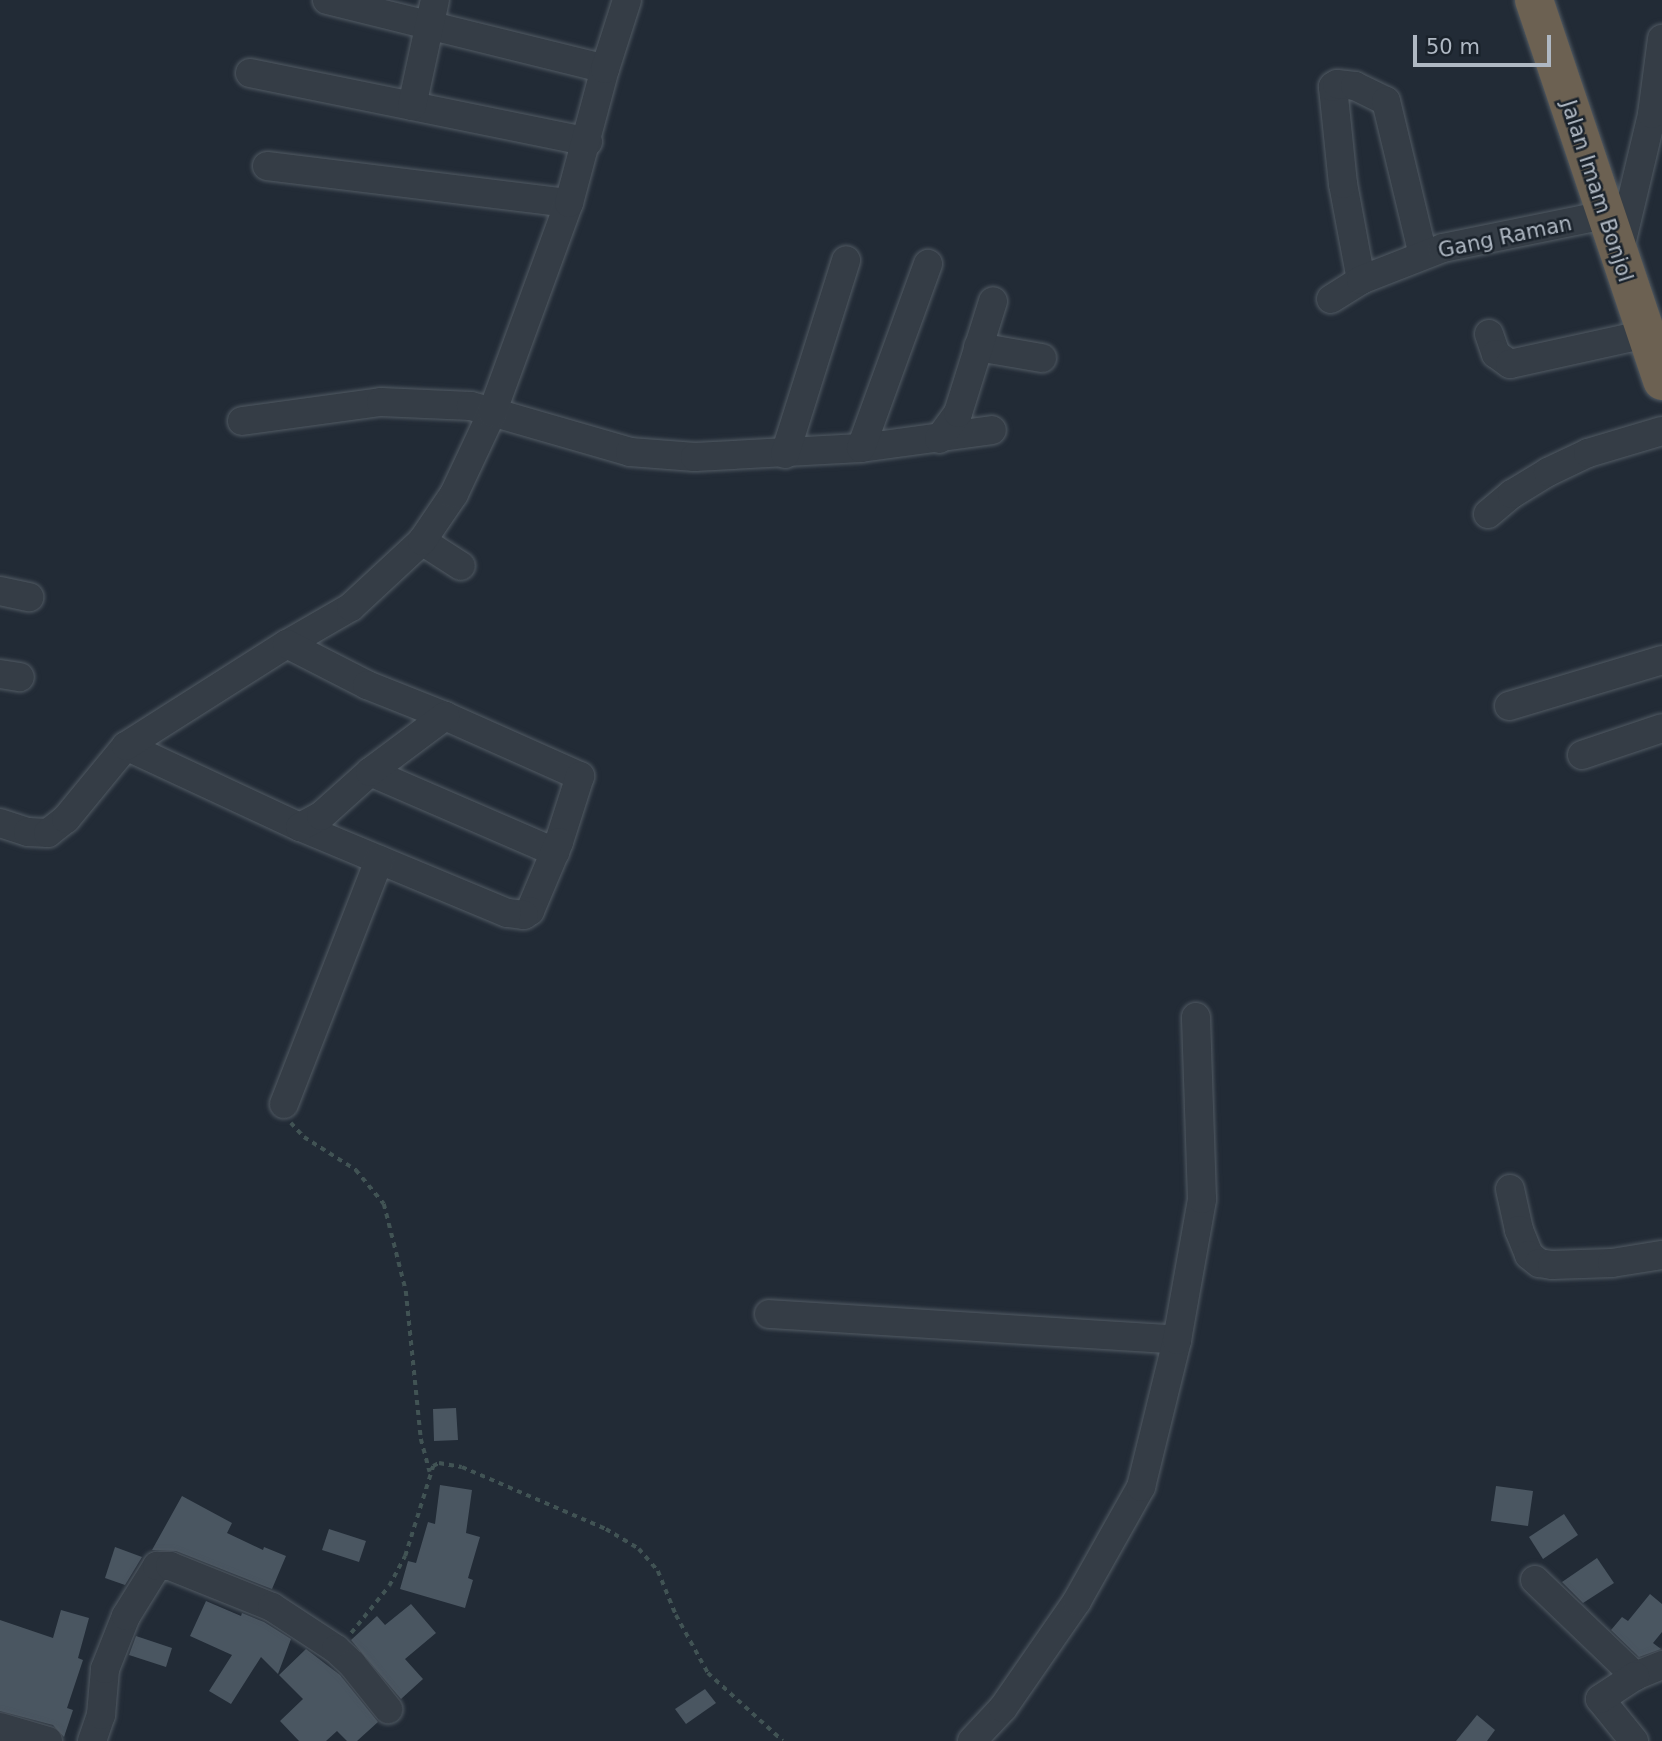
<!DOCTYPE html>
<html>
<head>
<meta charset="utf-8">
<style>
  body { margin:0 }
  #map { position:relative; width:1662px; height:1741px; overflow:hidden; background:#222b36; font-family:"DejaVu Sans",sans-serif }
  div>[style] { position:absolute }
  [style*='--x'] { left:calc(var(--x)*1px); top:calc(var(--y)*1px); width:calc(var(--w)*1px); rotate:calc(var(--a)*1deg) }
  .building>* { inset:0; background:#4a5661 }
  .path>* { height:3.5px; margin-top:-1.75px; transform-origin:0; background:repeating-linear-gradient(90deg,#415354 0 5px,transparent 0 10px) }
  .roads { filter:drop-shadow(0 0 2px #525b64) drop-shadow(0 0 2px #525b64) }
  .minor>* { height:28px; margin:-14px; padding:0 14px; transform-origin:14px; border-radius:14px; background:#353d46 }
  .highway>* { height:38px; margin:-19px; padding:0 19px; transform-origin:19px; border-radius:19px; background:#6c6152 }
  span { translate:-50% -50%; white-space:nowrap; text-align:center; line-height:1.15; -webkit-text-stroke:5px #1a222b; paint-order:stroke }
  .street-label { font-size:21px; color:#afb8c3 }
  .scale { position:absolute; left:1413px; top:35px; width:138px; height:32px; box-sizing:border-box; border:4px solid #afb8c3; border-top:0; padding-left:9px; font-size:21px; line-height:24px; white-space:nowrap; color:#afb8c3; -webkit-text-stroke:5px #1a222b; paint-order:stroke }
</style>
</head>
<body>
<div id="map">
  <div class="building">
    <i style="clip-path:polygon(456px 1408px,458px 1440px,434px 1441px,433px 1409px)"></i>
    <i style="clip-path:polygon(440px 1485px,472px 1490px,466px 1533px,480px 1537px,468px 1578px,473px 1580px,465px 1608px,400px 1589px,408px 1561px,416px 1563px,428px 1522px,435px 1524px)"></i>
    <i style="clip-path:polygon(1496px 1486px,1533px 1491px,1528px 1526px,1491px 1521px)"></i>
    <i style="clip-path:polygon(182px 1496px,232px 1523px,227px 1533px,263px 1550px,264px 1547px,286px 1556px,272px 1589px,176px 1551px,152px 1550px)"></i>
    <i style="clip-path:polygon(1564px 1514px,1578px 1535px,1543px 1559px,1529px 1537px)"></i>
    <i style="clip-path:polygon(329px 1529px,366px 1541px,359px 1562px,322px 1550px)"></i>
    <i style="clip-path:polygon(115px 1547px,142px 1557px,125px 1585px,105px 1578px)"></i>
    <i style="clip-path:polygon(1597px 1558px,1614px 1583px,1583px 1603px,1562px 1582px)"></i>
    <i style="clip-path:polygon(1650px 1594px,1662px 1604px,1662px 1632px,1653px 1643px,1661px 1649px,1639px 1657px,1611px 1630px,1622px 1617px,1628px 1621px)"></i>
    <i style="clip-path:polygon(206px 1601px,241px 1616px,242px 1613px,264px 1622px,291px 1639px,278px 1674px,261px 1657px,231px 1704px,209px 1691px,232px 1655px,190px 1636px)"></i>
    <i style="clip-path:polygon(411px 1604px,436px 1633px,405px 1659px,423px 1679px,401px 1699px,351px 1640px,377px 1616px,385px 1625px)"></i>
    <i style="clip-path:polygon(61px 1610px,89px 1618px,78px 1658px,83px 1660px,67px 1708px,73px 1710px,64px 1737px,53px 1725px,0 1711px,0 1620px,53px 1638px)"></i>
    <i style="clip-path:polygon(136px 1636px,172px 1648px,166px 1667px,129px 1655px)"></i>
    <i style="clip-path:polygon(306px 1649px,340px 1675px,378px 1722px,357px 1741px,347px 1741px,337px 1731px,326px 1741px,299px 1741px,280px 1721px,303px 1699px,279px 1675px)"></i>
    <i style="clip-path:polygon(705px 1689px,716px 1703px,686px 1724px,675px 1709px)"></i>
    <i style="clip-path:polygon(1477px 1715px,1495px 1730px,1487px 1741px,1456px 1741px)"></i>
  </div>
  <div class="path">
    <i style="--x:291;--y:1123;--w:19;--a:47"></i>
    <i style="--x:304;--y:1137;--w:62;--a:32.4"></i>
    <i style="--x:356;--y:1170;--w:44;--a:50.5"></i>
    <i style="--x:384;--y:1204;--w:90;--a:75.8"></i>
    <i style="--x:406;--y:1291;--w:149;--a:84.2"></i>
    <i style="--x:421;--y:1439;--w:34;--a:75"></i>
    <i style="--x:351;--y:1633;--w:60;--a:-51"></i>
    <i style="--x:389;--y:1586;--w:34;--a:-62"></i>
    <i style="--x:405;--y:1556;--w:94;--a:-72.7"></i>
    <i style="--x:433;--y:1466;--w:7;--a:-27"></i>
    <i style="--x:439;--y:1463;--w:23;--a:10"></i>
    <i style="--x:462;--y:1467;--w:157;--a:23.3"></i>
    <i style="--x:606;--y:1529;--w:39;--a:31"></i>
    <i style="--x:639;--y:1549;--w:29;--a:49"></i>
    <i style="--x:658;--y:1571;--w:48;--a:67.8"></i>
    <i style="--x:676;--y:1615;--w:66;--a:61.1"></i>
    <i style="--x:708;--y:1673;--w:101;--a:42.2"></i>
  </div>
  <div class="roads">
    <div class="minor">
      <i style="--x:327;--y:0;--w:286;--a:13.9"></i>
      <i style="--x:250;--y:73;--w:345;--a:11.5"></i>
      <i style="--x:412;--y:106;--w:108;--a:-77.8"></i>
      <i style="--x:267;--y:166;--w:304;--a:7"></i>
      <i style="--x:1619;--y:253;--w:143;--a:-76.6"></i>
      <i style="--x:1652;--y:114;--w:76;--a:-82.4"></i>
      <i style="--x:1361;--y:280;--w:98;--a:-100.6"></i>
      <i style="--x:1343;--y:184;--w:98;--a:-95.9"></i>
      <i style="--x:1333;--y:87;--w:5;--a:-37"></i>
      <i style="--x:1337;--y:84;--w:18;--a:6"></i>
      <i style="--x:1355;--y:86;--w:34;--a:26"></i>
      <i style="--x:1386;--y:101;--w:158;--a:76.5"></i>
      <i style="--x:1331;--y:299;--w:36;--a:-32"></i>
      <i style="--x:1361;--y:280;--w:88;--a:-21.3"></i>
      <i style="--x:1443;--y:248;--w:165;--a:-11.5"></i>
      <i style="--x:1489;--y:334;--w:21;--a:71"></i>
      <i style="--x:1496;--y:354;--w:17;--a:36"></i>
      <i style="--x:1510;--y:364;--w:139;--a:-12.4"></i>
      <i style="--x:978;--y:347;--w:65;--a:9.8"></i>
      <i style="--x:242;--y:421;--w:140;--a:-7.8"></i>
      <i style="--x:381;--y:402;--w:90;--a:2.5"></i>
      <i style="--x:471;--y:406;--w:166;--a:16.1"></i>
      <i style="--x:630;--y:452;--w:65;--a:4.4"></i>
      <i style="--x:695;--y:457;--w:166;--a:-3.1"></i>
      <i style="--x:861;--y:448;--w:132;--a:-7.8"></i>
      <i style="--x:939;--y:439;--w:32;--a:-54"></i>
      <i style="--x:958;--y:413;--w:117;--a:-72.6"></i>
      <i style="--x:861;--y:448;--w:196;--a:-70"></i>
      <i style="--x:785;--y:454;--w:203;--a:-72.5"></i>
      <i style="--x:1488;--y:514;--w:31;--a:-40"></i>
      <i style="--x:1512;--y:494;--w:42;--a:-31.4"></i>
      <i style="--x:1548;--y:472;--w:44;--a:-25.4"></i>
      <i style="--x:1588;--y:453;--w:77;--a:-16.6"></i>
      <i style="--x:422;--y:541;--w:46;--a:32.7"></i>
      <i style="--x:0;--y:591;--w:30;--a:12"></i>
      <i style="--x:287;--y:644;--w:74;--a:-30"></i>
      <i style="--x:351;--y:607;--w:97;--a:-42.9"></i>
      <i style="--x:422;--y:541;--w:57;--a:-55.8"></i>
      <i style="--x:454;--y:494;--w:89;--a:-64.9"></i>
      <i style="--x:492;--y:413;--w:224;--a:-69.9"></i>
      <i style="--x:569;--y:203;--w:139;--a:-75"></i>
      <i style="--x:605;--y:69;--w:72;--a:-72.3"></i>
      <i style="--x:0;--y:674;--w:20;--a:9"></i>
      <i style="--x:1509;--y:706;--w:160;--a:-16.7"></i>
      <i style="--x:126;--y:746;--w:192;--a:25"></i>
      <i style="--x:1582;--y:755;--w:84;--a:-18.6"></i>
      <i style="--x:370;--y:772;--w:202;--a:23.4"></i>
      <i style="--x:0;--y:823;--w:29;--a:18"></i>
      <i style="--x:28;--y:832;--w:20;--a:3"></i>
      <i style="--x:48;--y:833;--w:23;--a:-38"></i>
      <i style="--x:66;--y:819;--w:94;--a:-50.6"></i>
      <i style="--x:126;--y:746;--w:191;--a:-32.4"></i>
      <i style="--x:287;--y:644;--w:90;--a:27.1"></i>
      <i style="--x:367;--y:685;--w:84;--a:21.7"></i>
      <i style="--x:445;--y:716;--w:148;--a:24"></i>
      <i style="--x:580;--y:776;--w:69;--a:107.7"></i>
      <i style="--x:559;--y:842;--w:75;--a:112.8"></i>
      <i style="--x:530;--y:911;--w:7;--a:146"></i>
      <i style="--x:524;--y:915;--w:17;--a:-173"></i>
      <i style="--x:507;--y:913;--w:224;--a:-157.4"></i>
      <i style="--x:300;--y:827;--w:24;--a:-28"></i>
      <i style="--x:321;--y:816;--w:66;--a:-41.9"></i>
      <i style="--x:370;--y:772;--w:94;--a:-36.7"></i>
      <i style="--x:284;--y:1104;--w:262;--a:-68.7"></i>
      <i style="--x:1510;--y:1189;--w:42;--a:77.6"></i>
      <i style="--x:1519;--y:1230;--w:27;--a:68"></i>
      <i style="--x:1529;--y:1255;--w:13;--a:39"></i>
      <i style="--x:1539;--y:1263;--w:13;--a:9"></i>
      <i style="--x:1552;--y:1265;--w:60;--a:-1.9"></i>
      <i style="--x:1612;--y:1263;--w:51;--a:-9.1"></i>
      <i style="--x:769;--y:1314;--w:409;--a:3.6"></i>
      <i style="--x:1535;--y:1580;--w:139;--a:43.8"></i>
      <i style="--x:1635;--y:1676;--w:29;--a:-22"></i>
      <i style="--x:0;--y:1727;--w:50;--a:16.3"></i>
      <i style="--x:92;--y:1741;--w:28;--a:-71"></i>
      <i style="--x:101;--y:1715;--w:46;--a:-85"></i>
      <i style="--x:105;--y:1669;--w:57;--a:-68.4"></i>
      <i style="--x:126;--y:1616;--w:59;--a:-58.2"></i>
      <i style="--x:157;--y:1566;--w:13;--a:0"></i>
      <i style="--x:170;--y:1566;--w:110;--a:21.9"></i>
      <i style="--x:272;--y:1607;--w:77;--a:33.3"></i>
      <i style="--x:336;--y:1649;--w:22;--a:43"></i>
      <i style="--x:352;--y:1664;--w:58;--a:51.3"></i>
      <i style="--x:972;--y:1741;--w:45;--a:-46.8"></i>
      <i style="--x:1003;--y:1708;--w:130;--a:-55.3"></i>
      <i style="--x:1077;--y:1601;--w:131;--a:-60.7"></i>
      <i style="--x:1141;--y:1487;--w:151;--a:-76.2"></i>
      <i style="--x:1177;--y:1340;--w:143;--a:-79.9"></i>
      <i style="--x:1202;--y:1199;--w:182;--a:-91.9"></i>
      <i style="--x:1634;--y:1741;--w:54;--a:-129"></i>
      <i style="--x:1600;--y:1699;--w:42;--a:-33.3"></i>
    </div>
    <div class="highway">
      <i style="--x:1534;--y:0;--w:402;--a:71.4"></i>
    </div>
  </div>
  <div class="street-label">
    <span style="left:1597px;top:191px;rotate:72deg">Jalan Imam Bonjol</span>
    <span style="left:1505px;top:237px;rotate:-12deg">Gang Raman</span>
  </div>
  <div class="scale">50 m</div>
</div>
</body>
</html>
